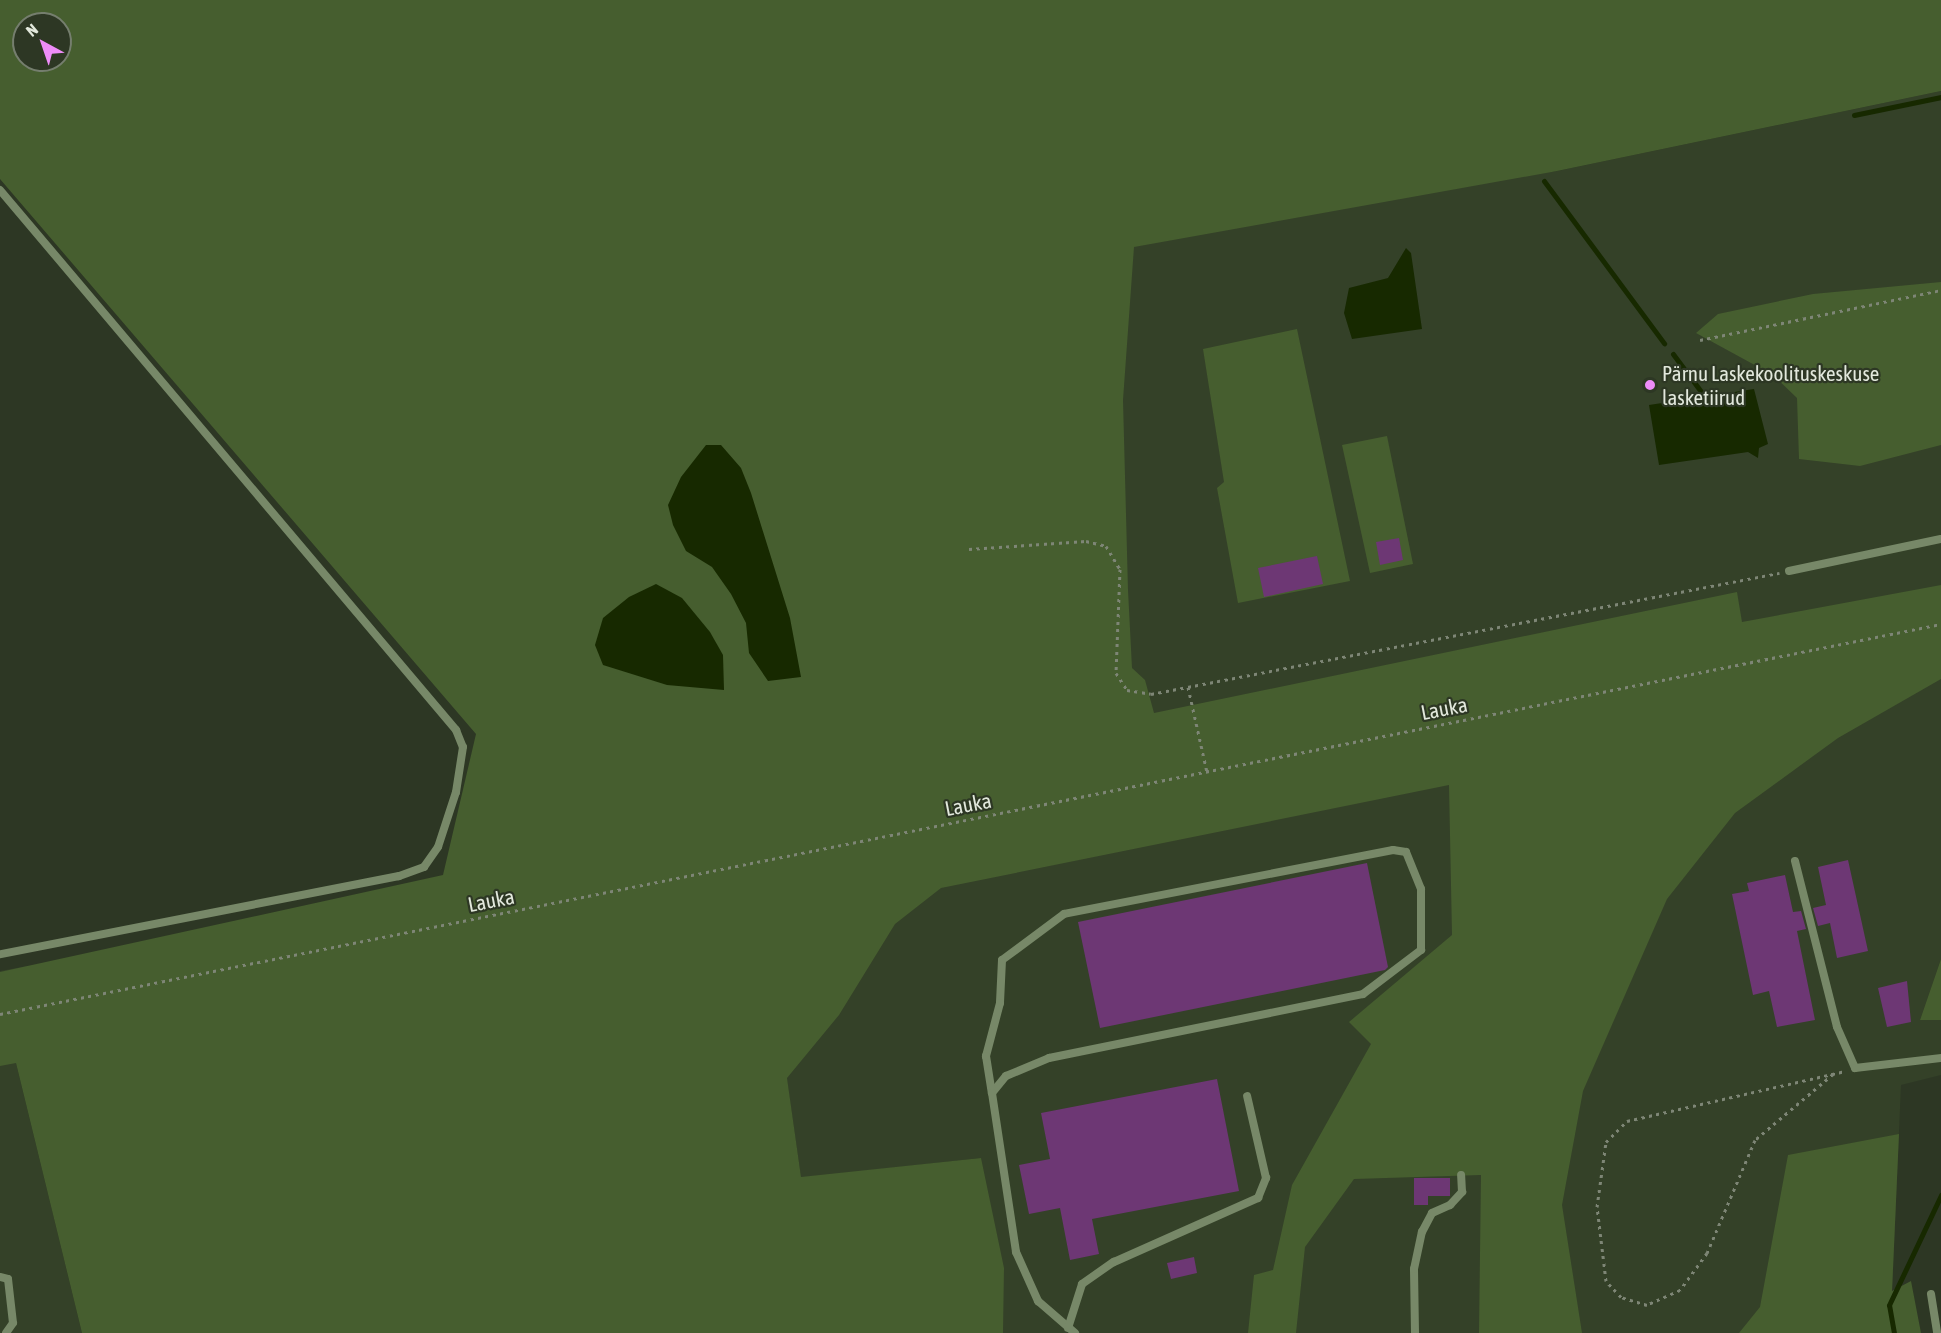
<!DOCTYPE html>
<html>
<head>
<meta charset="utf-8">
<style>
  body { margin:0 }
  #map { position:relative; width:1941px; height:1333px; overflow:hidden; background:#2d3724; font-family:"Asap Condensed",sans-serif }
  div>[style] { position:absolute }
  [style*='--x'] { left:calc(var(--x)*1px); top:calc(var(--y)*1px); width:calc(var(--w)*1px); rotate:calc(var(--a)*1deg) }
  .built>* { inset:0; background:#344128 }
  .green>* { inset:0; background:#465e2f }
  .water>* { inset:0; background:#172900 }
  .stream>* { height:5px; margin:-2.5px; padding:0 2.5px; transform-origin:2.5px; border-radius:2.5px; background:#172900 }
  .building>* { inset:0; background:#6d3774 }
  .path>* { height:3px; margin-top:-1.5px; transform-origin:0; background:repeating-linear-gradient(90deg,#7e8676 0 3px,transparent 0 7.5px) }
  .lane>* { height:8px; margin:-4px; padding:0 4px; transform-origin:4px; border-radius:4px; background:#778868 }
  .dots>* { width:16px; height:16px; translate:-50% -50%; box-sizing:border-box; border:3px solid #2d3724; border-radius:50% }
  span { translate:-50% -50%; white-space:nowrap; text-align:center; line-height:1.15; -webkit-text-stroke:4.5px #2d3724; paint-order:stroke }
  .poi-label { font-size:21px; color:#e2e8dc }
  .left { translate:0 -50%; text-align:left }
  .street-label { font-size:21px; color:#e2e8dc }
  .north { position:absolute; left:12px; top:12px; width:60px; height:60px; box-sizing:border-box; background:#2d3724; border:2px solid #757e6e; border-radius:50%; rotate:320deg; font-size:16px; font-weight:700; line-height:24px; text-align:center; color:#e2e8dc }
  .north::after { content:''; display:block; margin:auto; width:21px; height:27px; background:#ee8cf9; clip-path:polygon(50% 0,100% 100%,50% 72%,0 100%) }
</style>
</head>
<body>
<div id="map">
  <div class="built">
    <i style="clip-path:polygon(1941px 91px,1941px 959px,1920px 1020px,1941px 1020px,1941px 1075px,1901px 1085px,1892px 1296px,1899px 1333px,733px 1333px,981px 1158px,801px 1178px,782px 1045px,783px 234px,1557px 171px)"></i>
    <i style="clip-path:polygon(27px 966px,16px 1063px,82px 1333px,0 1333px,0 971px)"></i>
  </div>
  <div class="green">
    <i style="clip-path:polygon(evenodd,0 0,1941px 0,1941px 91px,1557px 171px,1134px 247px,1123px 400px,1128px 590px,1132px 668px,1145px 680px,1154px 713px,1737px 592px,1742px 622px,1941px 585px,1941px 679px,1838px 738px,1735px 813px,1667px 899px,1583px 1091px,1562px 1205px,1582px 1333px,1479px 1333px,1481px 1175px,1354px 1179px,1305px 1247px,1296px 1333px,1248px 1333px,1254px 1275px,1273px 1270px,1292px 1185px,1371px 1044px,1349px 1022px,1452px 935px,1449px 785px,941px 888px,895px 924px,839px 1015px,787px 1078px,801px 1177px,981px 1158px,1004px 1268px,1003px 1333px,82px 1333px,16px 1063px,0 1066px,0 972px,443px 875px,476px 734px,0 179px,0 0,24px 24px,60px 24px,60px 60px,24px 60px,24px 24px)"></i>
    <i style="clip-path:polygon(1941px 282px,1941px 445px,1860px 466px,1799px 459px,1797px 398px,1773px 375px,1696px 333px,1718px 314px,1813px 294px)"></i>
    <i style="clip-path:polygon(1297px 329px,1350px 581px,1238px 603px,1217px 488px,1224px 482px,1203px 349px)"></i>
    <i style="clip-path:polygon(1387px 436px,1413px 564px,1370px 573px,1342px 445px)"></i>
    <i style="clip-path:polygon(1941px 959px,1941px 1020px,1920px 1020px)"></i>
    <i style="clip-path:polygon(1899px 1134px,1892px 1291px,1911px 1281px,1921px 1333px,1739px 1333px,1760px 1307px,1788px 1155px)"></i>
  </div>
  <div class="water">
    <i style="clip-path:polygon(1406px 248px,1411px 253px,1422px 329px,1352px 339px,1344px 313px,1349px 288px,1388px 278px)"></i>
    <i style="clip-path:polygon(1754px 389px,1768px 444px,1759px 448px,1758px 458px,1748px 452px,1659px 465px,1649px 405px)"></i>
    <i style="clip-path:polygon(706px 445px,721px 445px,741px 468px,751px 493px,790px 618px,801px 677px,768px 681px,749px 653px,746px 623px,731px 594px,712px 567px,686px 551px,673px 525px,668px 505px,681px 477px)"></i>
    <i style="clip-path:polygon(656px 584px,682px 598px,710px 632px,723px 655px,724px 690px,667px 685px,603px 665px,595px 645px,603px 618px,629px 597px)"></i>
  </div>
  <div class="stream">
    <i style="--x:1854;--y:115;--w:89;--a:-11.7"></i>
    <i style="--x:1544;--y:181;--w:202;--a:53.5"></i>
    <i style="--x:1673;--y:354;--w:54;--a:53.3"></i>
    <i style="--x:1894;--y:1333;--w:28;--a:-100"></i>
    <i style="--x:1889;--y:1305;--w:122;--a:-64.7"></i>
  </div>
  <div class="building">
    <i style="clip-path:polygon(1399px 538px,1403px 560px,1380px 565px,1376px 542px)"></i>
    <i style="clip-path:polygon(1317px 556px,1323px 584px,1264px 597px,1258px 568px)"></i>
    <i style="clip-path:polygon(1848px 860px,1868px 951px,1837px 958px,1830px 923px,1818px 926px,1813px 908px,1826px 905px,1818px 867px)"></i>
    <i style="clip-path:polygon(1367px 863px,1388px 967px,1385px 970px,1100px 1028px,1078px 922px)"></i>
    <i style="clip-path:polygon(1785px 875px,1793px 912px,1801px 911px,1806px 929px,1797px 931px,1815px 1020px,1777px 1027px,1769px 991px,1753px 995px,1732px 894px,1749px 891px,1747px 883px)"></i>
    <i style="clip-path:polygon(1907px 981px,1911px 1022px,1887px 1027px,1878px 988px)"></i>
    <i style="clip-path:polygon(1217px 1079px,1239px 1191px,1092px 1219px,1099px 1254px,1070px 1260px,1060px 1208px,1029px 1214px,1019px 1165px,1050px 1159px,1041px 1113px)"></i>
    <i style="clip-path:polygon(1414px 1178px,1450px 1178px,1450px 1196px,1428px 1196px,1428px 1205px,1414px 1205px)"></i>
    <i style="clip-path:polygon(1194px 1257px,1197px 1273px,1171px 1279px,1167px 1263px)"></i>
  </div>
  <div class="path">
    <i style="--x:1700;--y:340;--w:246;--a:-11.7"></i>
    <i style="--x:969;--y:549;--w:117;--a:-3.9"></i>
    <i style="--x:1086;--y:541;--w:21;--a:14"></i>
    <i style="--x:1106;--y:546;--w:27;--a:59"></i>
    <i style="--x:1120;--y:569;--w:104;--a:92.2"></i>
    <i style="--x:1116;--y:673;--w:20;--a:57"></i>
    <i style="--x:1127;--y:690;--w:24;--a:9"></i>
    <i style="--x:1151;--y:694;--w:640;--a:-10.91"></i>
    <i style="--x:1188;--y:687;--w:87;--a:77.4"></i>
    <i style="--x:0;--y:1014;--w:1980;--a:-11.36"></i>
    <i style="--x:1833;--y:1074;--w:102;--a:139.8"></i>
    <i style="--x:1755;--y:1140;--w:123;--a:113"></i>
    <i style="--x:1707;--y:1253;--w:46;--a:126.1"></i>
    <i style="--x:1680;--y:1290;--w:36;--a:156"></i>
    <i style="--x:1647;--y:1305;--w:27;--a:-163"></i>
    <i style="--x:1621;--y:1297;--w:22;--a:-133"></i>
    <i style="--x:1606;--y:1281;--w:75;--a:-96.9"></i>
    <i style="--x:1597;--y:1207;--w:66;--a:-82.1"></i>
    <i style="--x:1606;--y:1142;--w:30;--a:-45"></i>
    <i style="--x:1627;--y:1121;--w:224;--a:-12.9"></i>
  </div>
  <div class="lane">
    <i style="--x:0;--y:190;--w:707;--a:49.82"></i>
    <i style="--x:456;--y:730;--w:18;--a:68"></i>
    <i style="--x:463;--y:747;--w:46;--a:98.8"></i>
    <i style="--x:456;--y:792;--w:58;--a:108.1"></i>
    <i style="--x:438;--y:847;--w:24;--a:125"></i>
    <i style="--x:424;--y:867;--w:27;--a:160"></i>
    <i style="--x:399;--y:876;--w:407;--a:168.9"></i>
    <i style="--x:1789;--y:571;--w:155;--a:-11.9"></i>
    <i style="--x:1795;--y:861;--w:171;--a:75.8"></i>
    <i style="--x:1837;--y:1027;--w:45;--a:66.3"></i>
    <i style="--x:1855;--y:1068;--w:87;--a:-6.6"></i>
    <i style="--x:992;--y:1093;--w:22;--a:-51"></i>
    <i style="--x:1006;--y:1076;--w:47;--a:-22.7"></i>
    <i style="--x:1049;--y:1058;--w:320;--a:-11.5"></i>
    <i style="--x:1363;--y:994;--w:73;--a:-37.2"></i>
    <i style="--x:1421;--y:950;--w:61;--a:-90"></i>
    <i style="--x:1421;--y:889;--w:40;--a:-112"></i>
    <i style="--x:1406;--y:852;--w:13;--a:-171"></i>
    <i style="--x:1393;--y:850;--w:335;--a:169"></i>
    <i style="--x:1064;--y:914;--w:77;--a:143.4"></i>
    <i style="--x:1002;--y:960;--w:43;--a:92.7"></i>
    <i style="--x:1000;--y:1003;--w:55;--a:104.8"></i>
    <i style="--x:986;--y:1056;--w:37;--a:81"></i>
    <i style="--x:992;--y:1093;--w:161;--a:81.4"></i>
    <i style="--x:1016;--y:1252;--w:54;--a:65.8"></i>
    <i style="--x:1038;--y:1301;--w:49;--a:40.9"></i>
    <i style="--x:0;--y:1277;--w:8;--a:14"></i>
    <i style="--x:8;--y:1279;--w:44;--a:83.5"></i>
    <i style="--x:13;--y:1323;--w:12;--a:125"></i>
    <i style="--x:1931;--y:1294;--w:39;--a:81"></i>
    <i style="--x:1068;--y:1328;--w:46;--a:-72.3"></i>
    <i style="--x:1082;--y:1284;--w:39;--a:-35"></i>
    <i style="--x:1114;--y:1262;--w:158;--a:-24"></i>
    <i style="--x:1258;--y:1198;--w:22;--a:-68"></i>
    <i style="--x:1266;--y:1178;--w:84;--a:-103"></i>
    <i style="--x:1415;--y:1333;--w:64;--a:-90.9"></i>
    <i style="--x:1414;--y:1269;--w:38;--a:-78"></i>
    <i style="--x:1422;--y:1232;--w:21;--a:-62"></i>
    <i style="--x:1432;--y:1213;--w:20;--a:-24"></i>
    <i style="--x:1450;--y:1205;--w:18;--a:-47"></i>
    <i style="--x:1462;--y:1192;--w:17;--a:-93"></i>
  </div>
  <div class="dots">
    <i style="left:1650px;top:385px;background:#ee8cf9"></i>
  </div>
  <div class="poi-label">
    <span class="left" style="left:1662px;top:385px">Pärnu Laskekoolituskeskuse<br>lasketiirud</span>
  </div>
  <div class="street-label">
    <span style="left:1444px;top:708px;rotate:-11deg">Lauka</span>
    <span style="left:968px;top:804px;rotate:-11deg">Lauka</span>
    <span style="left:491px;top:900px;rotate:-11deg">Lauka</span>
  </div>
  <div class="north">N</div>
</div>
</body>
</html>
